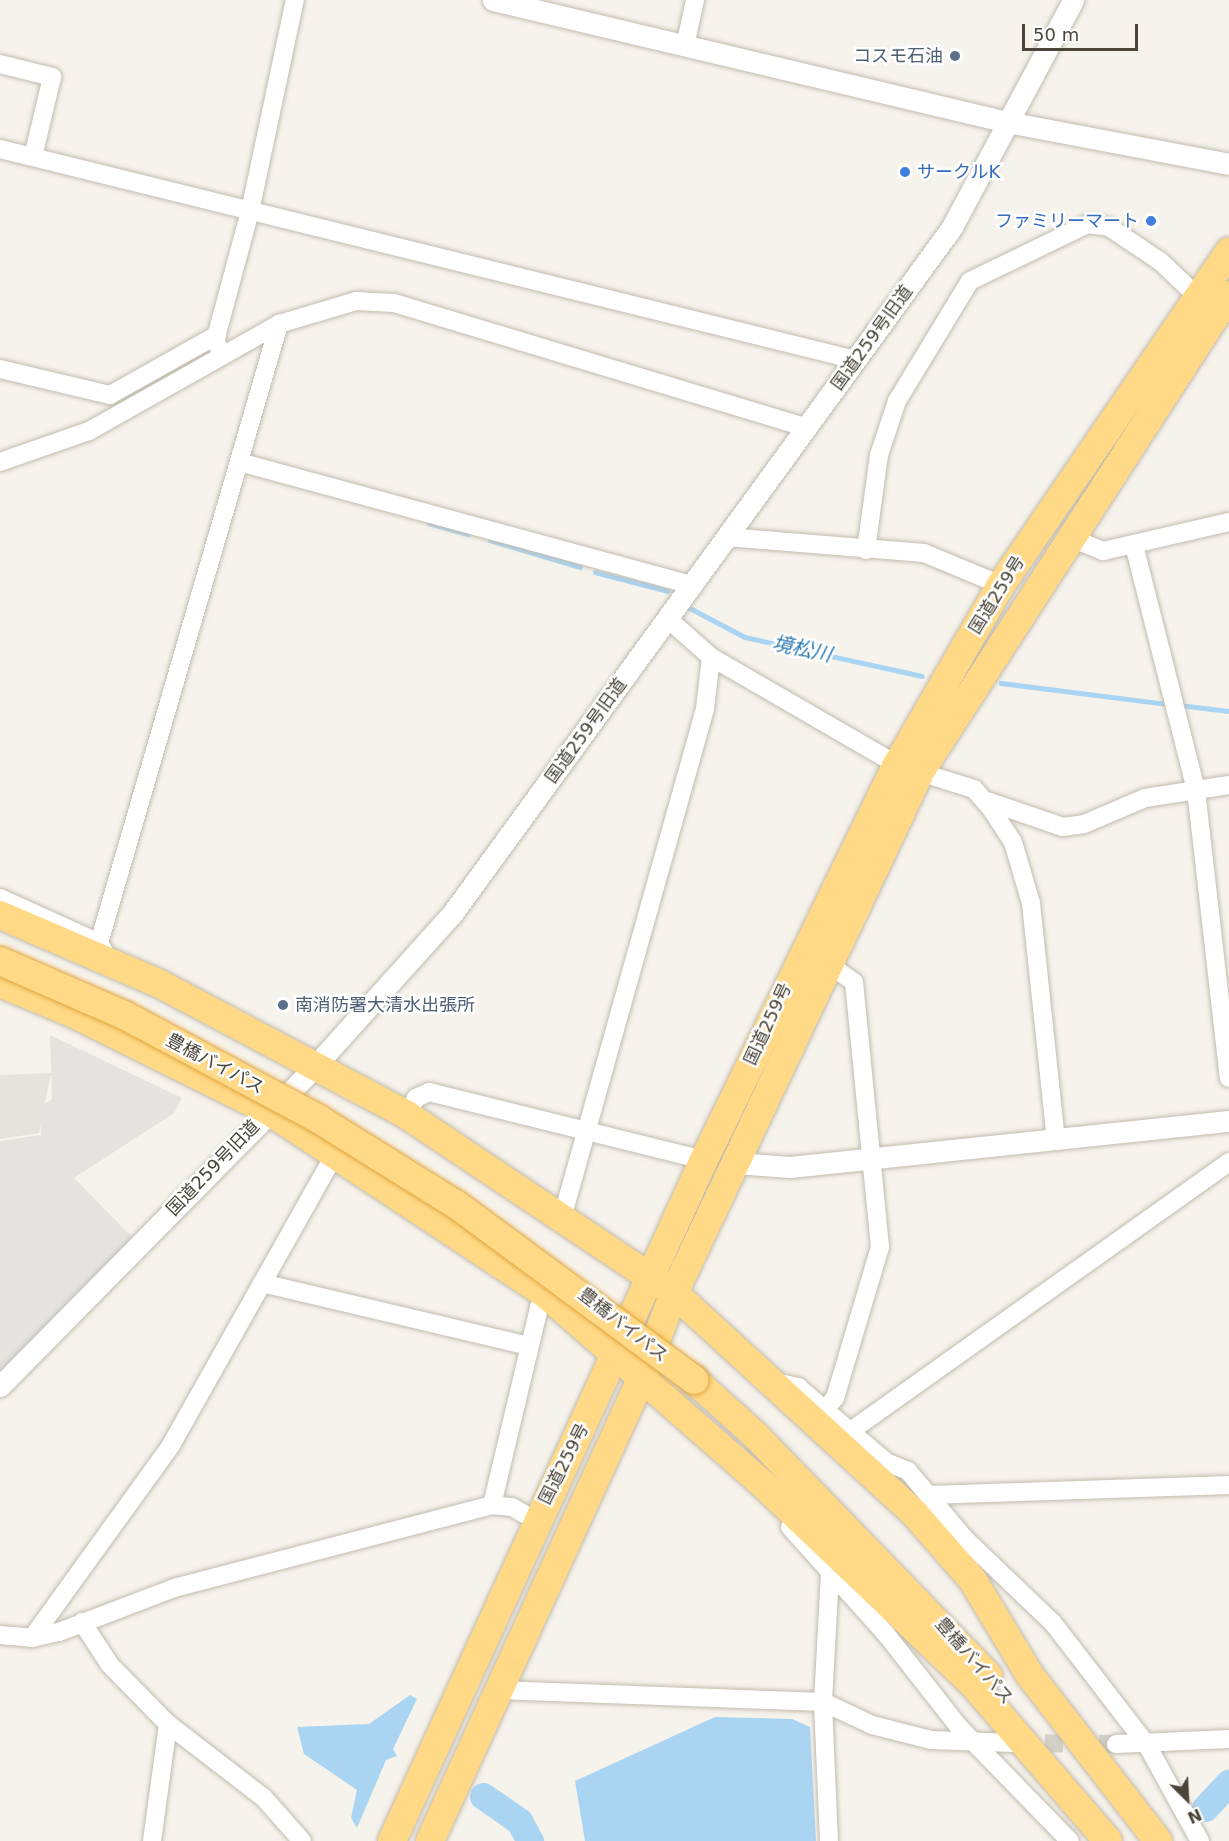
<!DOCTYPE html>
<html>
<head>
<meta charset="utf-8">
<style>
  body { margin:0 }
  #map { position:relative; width:1229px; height:1841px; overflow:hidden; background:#f6f3ec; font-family:"DejaVu Sans","Noto Sans JP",sans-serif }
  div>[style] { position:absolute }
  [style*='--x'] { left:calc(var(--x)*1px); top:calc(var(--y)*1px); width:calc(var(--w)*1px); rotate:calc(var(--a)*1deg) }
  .industrial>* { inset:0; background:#e6e2dd }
  .parking>* { inset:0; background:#e5e3e0 }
  .water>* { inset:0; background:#a9d4f2 }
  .stream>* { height:4.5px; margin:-2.25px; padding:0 2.25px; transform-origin:2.25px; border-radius:2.25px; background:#a9d4f2 }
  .river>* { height:27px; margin:-13.5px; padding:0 13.5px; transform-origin:13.5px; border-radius:13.5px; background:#a9d4f2 }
  .minor-tunnel>* { height:18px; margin-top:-9px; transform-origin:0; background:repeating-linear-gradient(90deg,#d4d0c8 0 18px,transparent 0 27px) }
  .roads { filter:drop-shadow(0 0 2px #c2bbae) drop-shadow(0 0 2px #c2bbae) }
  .minor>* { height:18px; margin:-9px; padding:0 9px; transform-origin:9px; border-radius:9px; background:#fff }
  .tertiary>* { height:21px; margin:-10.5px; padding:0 10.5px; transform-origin:10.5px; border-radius:10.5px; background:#fff }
  .trunk>* { height:28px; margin:-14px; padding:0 14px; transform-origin:14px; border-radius:14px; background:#ffd985 }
  .bridges { filter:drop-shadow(0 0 2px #e0a43c) drop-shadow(0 0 2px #e0a43c) }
  .trunk-bridge>* { height:28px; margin:-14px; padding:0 14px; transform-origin:14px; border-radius:14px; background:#ffd985 }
  .dots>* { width:16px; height:16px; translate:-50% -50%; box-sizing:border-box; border:3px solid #fff; border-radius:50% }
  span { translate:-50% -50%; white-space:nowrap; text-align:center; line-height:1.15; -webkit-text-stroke:5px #fff; paint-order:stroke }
  .service-label { font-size:18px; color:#4e5e75 }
  .right { translate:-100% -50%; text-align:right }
  .left { translate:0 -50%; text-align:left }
  .shop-label { font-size:18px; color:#366cbe }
  .street-label { font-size:18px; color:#4b4439 }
  .water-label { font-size:20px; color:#2e7ab2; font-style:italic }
  .north { position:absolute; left:1157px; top:1769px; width:60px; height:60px; -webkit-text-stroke:4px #fff; paint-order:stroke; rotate:156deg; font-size:16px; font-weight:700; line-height:24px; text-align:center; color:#4b4439 }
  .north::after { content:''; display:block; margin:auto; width:21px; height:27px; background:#4b4439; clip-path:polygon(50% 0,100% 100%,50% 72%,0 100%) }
  .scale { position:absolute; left:1022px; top:24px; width:116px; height:27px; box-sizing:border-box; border:3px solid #4b4439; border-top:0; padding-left:8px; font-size:18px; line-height:21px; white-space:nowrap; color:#4b4439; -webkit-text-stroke:4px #fff; paint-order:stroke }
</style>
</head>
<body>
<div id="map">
  <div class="industrial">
    <i style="clip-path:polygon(51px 1073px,39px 1133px,0 1139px,0 1075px)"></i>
  </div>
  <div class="parking">
    <i style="clip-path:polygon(50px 1035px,182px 1098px,174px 1113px,74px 1178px,134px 1239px,0 1376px,0 1141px,41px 1135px,40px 1107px,52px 1099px)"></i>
  </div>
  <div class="water">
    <i style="clip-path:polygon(410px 1695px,417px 1699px,393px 1749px,397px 1756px,386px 1760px,357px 1828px,351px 1818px,357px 1790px,304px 1754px,297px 1727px,369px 1724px)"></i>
    <i style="clip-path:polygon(715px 1717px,792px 1719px,810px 1727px,816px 1841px,585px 1841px,575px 1781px)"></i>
  </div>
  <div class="stream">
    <i style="--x:429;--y:523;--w:41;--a:15.8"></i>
    <i style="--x:490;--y:540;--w:94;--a:16.7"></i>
    <i style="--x:595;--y:572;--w:75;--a:14.6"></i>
    <i style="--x:688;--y:607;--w:64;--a:27.8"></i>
    <i style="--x:745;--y:637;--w:181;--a:12.4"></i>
    <i style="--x:1001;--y:683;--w:168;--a:7.2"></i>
    <i style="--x:1179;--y:705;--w:50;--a:6.8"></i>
  </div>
  <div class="river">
    <i style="--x:483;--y:1796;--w:44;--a:34.8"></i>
    <i style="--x:519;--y:1821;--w:23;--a:61"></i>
    <i style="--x:1205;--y:1808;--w:35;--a:-47"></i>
  </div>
  <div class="minor-tunnel">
    <i style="--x:1018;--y:1743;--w:98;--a:0.6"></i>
  </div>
  <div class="roads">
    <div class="minor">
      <i style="--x:685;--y:46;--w:47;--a:-77.7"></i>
      <i style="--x:0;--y:64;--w:54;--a:14"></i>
      <i style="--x:52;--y:77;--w:82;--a:103.4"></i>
      <i style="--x:0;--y:149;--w:882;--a:13.85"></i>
      <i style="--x:222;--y:353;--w:14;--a:-120"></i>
      <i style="--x:215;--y:341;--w:135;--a:-74.9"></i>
      <i style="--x:250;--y:211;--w:216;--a:-78"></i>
      <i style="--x:0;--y:369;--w:113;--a:13.3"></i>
      <i style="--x:110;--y:395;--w:123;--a:-29.3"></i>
      <i style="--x:0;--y:462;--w:94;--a:-19.2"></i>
      <i style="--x:89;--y:431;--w:218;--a:-29.4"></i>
      <i style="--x:279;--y:324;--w:80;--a:-16.6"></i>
      <i style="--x:356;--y:301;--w:38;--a:3"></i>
      <i style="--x:394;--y:303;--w:430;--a:16.8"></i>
      <i style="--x:239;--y:462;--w:470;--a:15.2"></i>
      <i style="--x:726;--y:537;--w:199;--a:4.6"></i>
      <i style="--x:924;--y:553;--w:83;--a:22.6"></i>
      <i style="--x:1071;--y:538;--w:35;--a:22"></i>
      <i style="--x:1103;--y:551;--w:129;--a:-13"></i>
      <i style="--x:1134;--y:545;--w:253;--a:75.8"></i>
      <i style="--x:1196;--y:790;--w:290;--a:83.5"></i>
      <i style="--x:866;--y:550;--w:96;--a:-82.2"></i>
      <i style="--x:879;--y:455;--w:57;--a:-71.6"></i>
      <i style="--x:897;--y:401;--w:140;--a:-58.7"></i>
      <i style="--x:970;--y:281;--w:131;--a:-25.8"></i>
      <i style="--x:1088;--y:224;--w:21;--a:8"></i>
      <i style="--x:1109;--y:227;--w:63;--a:33.9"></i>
      <i style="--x:1161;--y:262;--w:52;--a:43.5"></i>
      <i style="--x:668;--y:619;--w:57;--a:41.5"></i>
      <i style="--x:711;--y:657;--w:215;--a:30.1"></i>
      <i style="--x:897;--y:765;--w:81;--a:17.3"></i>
      <i style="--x:974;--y:789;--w:28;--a:49"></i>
      <i style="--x:992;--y:810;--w:38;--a:57"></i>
      <i style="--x:1013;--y:842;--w:64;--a:73.6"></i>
      <i style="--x:1031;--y:903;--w:237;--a:84"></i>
      <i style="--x:984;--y:800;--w:83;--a:18.9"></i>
      <i style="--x:1063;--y:827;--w:21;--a:-8"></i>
      <i style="--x:1084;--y:824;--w:66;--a:-23.1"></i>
      <i style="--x:1145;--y:798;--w:85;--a:-8.8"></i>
      <i style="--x:0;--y:898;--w:109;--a:24.4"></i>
      <i style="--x:99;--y:943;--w:12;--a:59"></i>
      <i style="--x:99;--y:943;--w:645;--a:-73.79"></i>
      <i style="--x:407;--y:1115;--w:19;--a:-62"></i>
      <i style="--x:416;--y:1098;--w:14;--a:-25"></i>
      <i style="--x:429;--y:1092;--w:283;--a:13.9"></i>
      <i style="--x:562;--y:1218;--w:529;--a:-74.31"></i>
      <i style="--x:705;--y:709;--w:52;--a:-83.4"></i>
      <i style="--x:262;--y:1283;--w:274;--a:13.3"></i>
      <i style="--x:775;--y:1382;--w:24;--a:12"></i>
      <i style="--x:798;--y:1387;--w:116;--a:40.4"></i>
      <i style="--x:886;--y:1462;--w:24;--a:22"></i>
      <i style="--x:908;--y:1471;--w:87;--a:50.1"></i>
      <i style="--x:964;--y:1538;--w:123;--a:43.7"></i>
      <i style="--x:1053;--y:1623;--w:154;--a:52.4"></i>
      <i style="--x:1147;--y:1745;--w:110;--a:61.1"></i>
      <i style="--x:826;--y:1408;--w:13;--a:-48"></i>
      <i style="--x:835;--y:1398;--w:158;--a:-73.4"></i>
      <i style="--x:880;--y:1247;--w:266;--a:-95.6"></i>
      <i style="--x:854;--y:982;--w:33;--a:-145"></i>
      <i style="--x:852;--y:1430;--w:463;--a:-35.4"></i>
      <i style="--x:930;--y:1495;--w:299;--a:-1.9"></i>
      <i style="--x:492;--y:1505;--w:204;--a:-76.6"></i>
      <i style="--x:539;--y:1307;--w:14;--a:-51"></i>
      <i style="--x:790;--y:1527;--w:144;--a:48.1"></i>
      <i style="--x:886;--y:1634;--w:118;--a:51.9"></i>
      <i style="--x:959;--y:1727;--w:159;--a:45.8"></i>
      <i style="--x:82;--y:1622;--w:51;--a:56.9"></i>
      <i style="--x:110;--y:1665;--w:83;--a:45.5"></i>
      <i style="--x:168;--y:1724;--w:121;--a:37.6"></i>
      <i style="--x:264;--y:1798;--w:57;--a:48.5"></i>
      <i style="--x:0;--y:1635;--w:32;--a:5"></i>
      <i style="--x:32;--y:1638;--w:28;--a:-13"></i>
      <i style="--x:59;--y:1632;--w:123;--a:-20.9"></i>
      <i style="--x:174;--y:1588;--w:329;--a:-14.6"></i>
      <i style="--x:492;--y:1505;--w:20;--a:6"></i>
      <i style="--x:512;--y:1507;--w:28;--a:30"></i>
      <i style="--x:32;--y:1638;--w:238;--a:-54.2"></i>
      <i style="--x:171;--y:1445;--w:336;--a:-60.6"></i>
      <i style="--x:498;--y:1690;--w:325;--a:2.1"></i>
      <i style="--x:823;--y:1702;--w:54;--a:25.1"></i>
      <i style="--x:872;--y:1725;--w:61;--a:14.3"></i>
      <i style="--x:931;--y:1740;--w:82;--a:2.1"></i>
      <i style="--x:1116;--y:1744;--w:113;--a:-2.5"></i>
      <i style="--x:152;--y:1841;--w:118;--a:-82.2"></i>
      <i style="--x:829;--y:1841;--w:139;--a:-92.5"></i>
      <i style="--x:823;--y:1702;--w:130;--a:-86.9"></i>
    </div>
    <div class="tertiary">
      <i style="--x:493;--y:0;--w:528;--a:13.35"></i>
      <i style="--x:1007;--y:122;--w:226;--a:10.7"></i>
      <i style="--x:735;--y:1163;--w:55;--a:4.2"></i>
      <i style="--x:790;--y:1167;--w:441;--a:-6"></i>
      <i style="--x:0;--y:1386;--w:450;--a:-45.4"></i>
      <i style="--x:316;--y:1065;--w:203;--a:-48"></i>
      <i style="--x:452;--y:914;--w:850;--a:-53.95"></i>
      <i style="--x:952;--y:227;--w:257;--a:-61.9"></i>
    </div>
    <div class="trunk">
      <i style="--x:0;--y:915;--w:174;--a:23.3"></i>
      <i style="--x:160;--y:984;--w:280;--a:27.9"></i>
      <i style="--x:407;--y:1115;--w:321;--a:33.7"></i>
      <i style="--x:674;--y:1293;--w:327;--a:42.5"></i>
      <i style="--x:915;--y:1514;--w:86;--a:48.8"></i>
      <i style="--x:972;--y:1579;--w:111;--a:59"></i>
      <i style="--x:1029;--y:1674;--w:211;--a:52.3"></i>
      <i style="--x:0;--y:983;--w:80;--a:22.7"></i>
      <i style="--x:74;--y:1014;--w:218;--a:26.4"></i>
      <i style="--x:269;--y:1111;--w:335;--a:33.5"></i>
      <i style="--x:548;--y:1296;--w:287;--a:41.2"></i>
      <i style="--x:764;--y:1485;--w:289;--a:43.6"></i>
      <i style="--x:973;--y:1684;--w:207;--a:49.3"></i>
      <i style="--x:694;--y:1380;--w:85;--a:42.1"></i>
      <i style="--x:757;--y:1437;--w:332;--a:45.9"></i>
      <i style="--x:392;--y:1841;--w:749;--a:-65.39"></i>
      <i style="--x:704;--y:1160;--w:440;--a:-64"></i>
      <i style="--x:897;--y:765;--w:208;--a:-60"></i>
      <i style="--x:1001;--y:585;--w:404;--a:-55.6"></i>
      <i style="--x:430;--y:1841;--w:512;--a:-65.44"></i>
      <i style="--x:643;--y:1375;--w:88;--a:-69.3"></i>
      <i style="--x:674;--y:1293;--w:576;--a:-64.72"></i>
      <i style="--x:920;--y:772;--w:568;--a:-57.06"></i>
    </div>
  </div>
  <div class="bridges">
    <div class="trunk-bridge">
      <i style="--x:0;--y:961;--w:137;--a:23.6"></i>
      <i style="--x:126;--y:1016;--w:217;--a:28.1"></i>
      <i style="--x:317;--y:1118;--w:165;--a:31.9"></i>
      <i style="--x:457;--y:1205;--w:295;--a:36.4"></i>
    </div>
  </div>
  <div class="dots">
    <i style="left:955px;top:56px;background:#5c6f8a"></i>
    <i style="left:905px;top:172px;background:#3f7fe0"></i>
    <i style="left:1151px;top:221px;background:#3f7fe0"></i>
    <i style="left:283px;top:1005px;background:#5c6f8a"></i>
  </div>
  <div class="service-label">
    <span class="right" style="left:943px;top:56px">コスモ石油</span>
    <span class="left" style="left:295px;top:1005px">南消防署大清水出張所</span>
  </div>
  <div class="shop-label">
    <span class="left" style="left:917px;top:172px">サークルK</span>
    <span class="right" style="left:1139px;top:221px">ファミリーマート</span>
  </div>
  <div class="street-label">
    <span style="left:872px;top:338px;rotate:-54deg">国道259号旧道</span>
    <span style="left:997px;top:595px;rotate:-58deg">国道259号</span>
    <span style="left:586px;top:731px;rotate:-54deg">国道259号旧道</span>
    <span style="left:768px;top:1024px;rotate:-65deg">国道259号</span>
    <span style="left:215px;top:1064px;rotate:28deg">豊橋バイパス</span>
    <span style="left:213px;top:1168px;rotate:-46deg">国道259号旧道</span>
    <span style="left:623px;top:1325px;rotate:38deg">豊橋バイパス</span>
    <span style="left:564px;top:1464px;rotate:-63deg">国道259号</span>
    <span style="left:974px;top:1661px;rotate:49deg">豊橋バイパス</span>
  </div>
  <div class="water-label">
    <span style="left:802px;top:649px;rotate:12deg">境松川</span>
  </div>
  <div class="north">N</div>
  <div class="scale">50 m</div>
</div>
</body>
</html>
